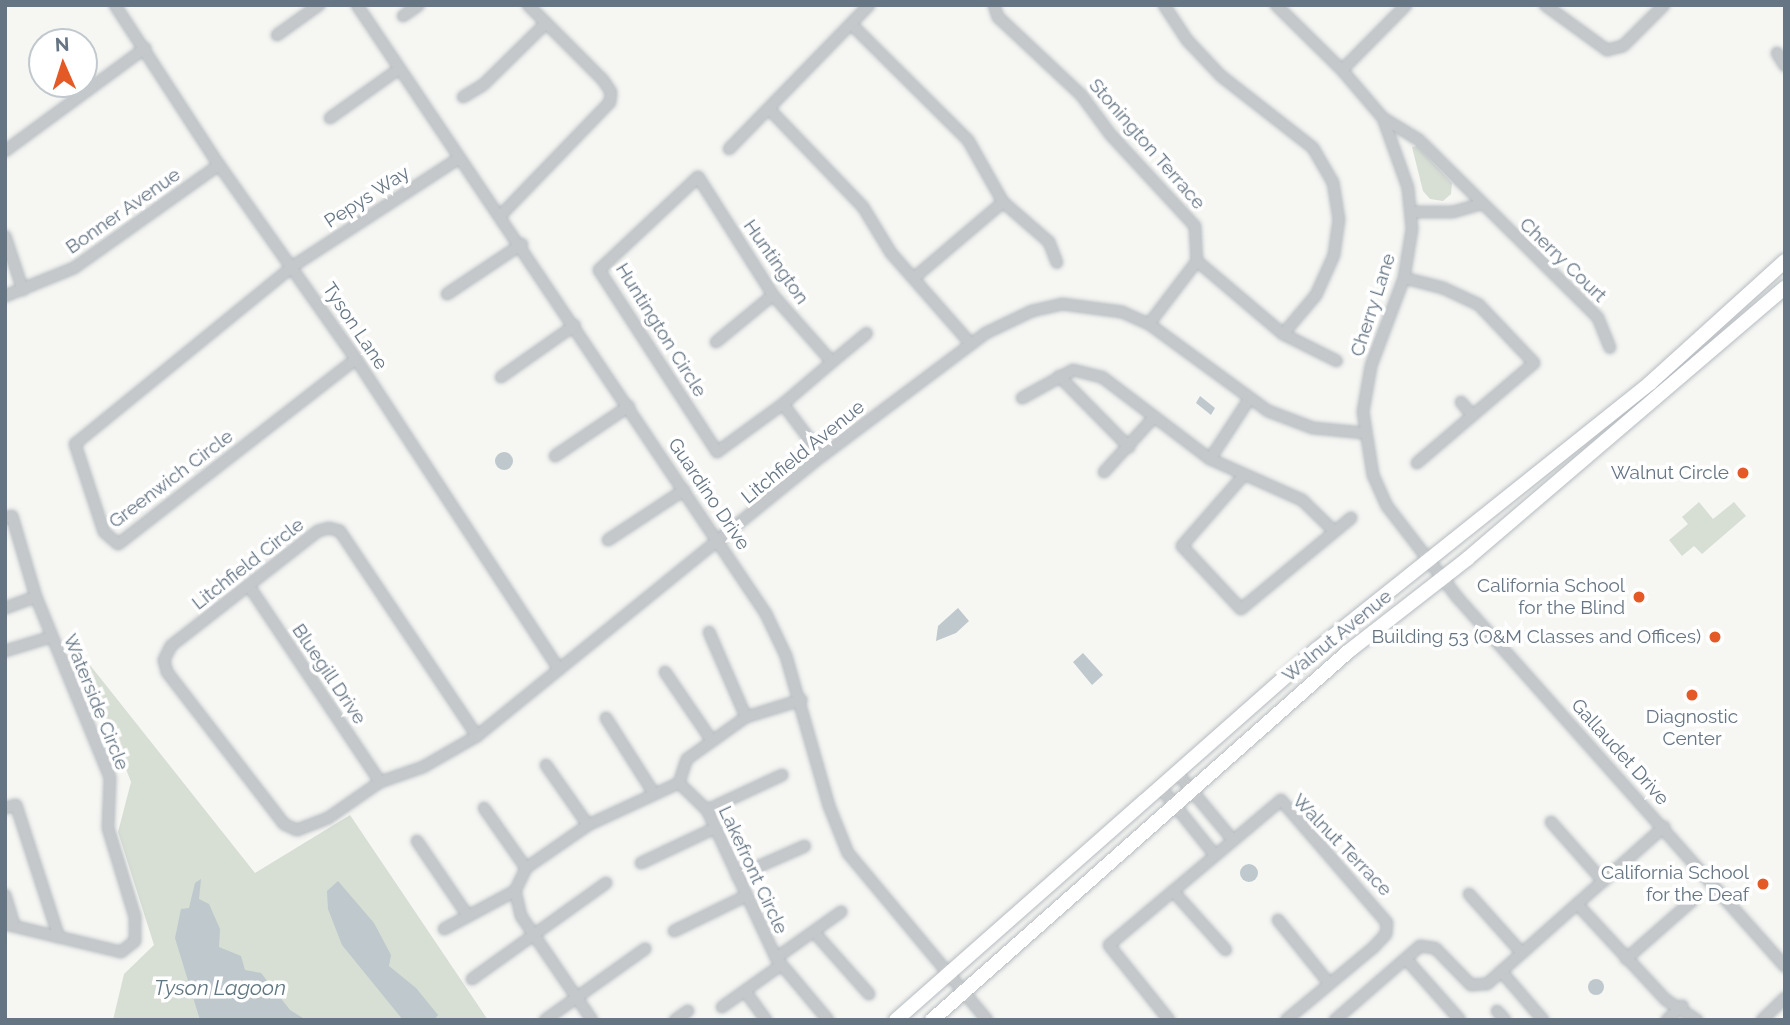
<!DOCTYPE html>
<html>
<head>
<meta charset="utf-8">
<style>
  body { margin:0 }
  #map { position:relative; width:1790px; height:1025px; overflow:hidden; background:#f6f7f3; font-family:Raleway,sans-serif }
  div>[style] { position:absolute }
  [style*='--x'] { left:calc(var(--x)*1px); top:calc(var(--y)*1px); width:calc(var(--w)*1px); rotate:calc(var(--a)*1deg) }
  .green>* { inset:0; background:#d7ded4 }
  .water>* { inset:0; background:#bec8cd }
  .round { border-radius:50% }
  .roads { filter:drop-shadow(0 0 2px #b6bbc0) drop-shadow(0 0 2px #b6bbc0) }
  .street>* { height:10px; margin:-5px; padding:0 5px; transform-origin:5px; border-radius:5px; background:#c4c8cb }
  .secondary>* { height:14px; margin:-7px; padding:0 7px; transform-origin:7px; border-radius:7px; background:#fff }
  .dots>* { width:19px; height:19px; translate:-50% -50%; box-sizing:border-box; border:4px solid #fff; border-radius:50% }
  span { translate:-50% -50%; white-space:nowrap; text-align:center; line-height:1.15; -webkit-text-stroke:7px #fff; paint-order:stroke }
  .street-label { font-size:19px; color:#657584 }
  .poi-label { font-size:19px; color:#657584 }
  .right { translate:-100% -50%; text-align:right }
  .water-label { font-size:21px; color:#617781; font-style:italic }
  .frame { position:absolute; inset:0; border:7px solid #657584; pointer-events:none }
  .north { position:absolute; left:28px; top:28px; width:70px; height:70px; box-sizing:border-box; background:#fff; border:2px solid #c1c8ce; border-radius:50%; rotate:357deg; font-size:19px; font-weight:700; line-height:28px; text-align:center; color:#657584 }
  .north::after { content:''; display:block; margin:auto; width:24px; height:32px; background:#e35a27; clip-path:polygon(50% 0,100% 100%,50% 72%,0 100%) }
</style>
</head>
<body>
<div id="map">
  <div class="green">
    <i style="clip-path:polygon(1417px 146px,1452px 183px,1451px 194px,1443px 201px,1430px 199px,1423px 191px,1412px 147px)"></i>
    <i style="clip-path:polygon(1699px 502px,1713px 519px,1734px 502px,1746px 516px,1702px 554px,1694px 546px,1682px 556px,1669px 540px,1688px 524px,1682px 517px)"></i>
    <i style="clip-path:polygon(82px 655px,255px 873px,350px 815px,488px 1020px,113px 1020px,124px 974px,154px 945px,118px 832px,131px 782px)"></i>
  </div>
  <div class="water">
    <i style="clip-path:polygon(1200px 396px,1215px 408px,1211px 415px,1196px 403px)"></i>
    <i class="round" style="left:495px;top:452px;width:18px;height:18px"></i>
    <i style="clip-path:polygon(958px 608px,969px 621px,956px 633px,936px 641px,938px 626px)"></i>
    <i style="clip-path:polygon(1083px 653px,1103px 675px,1092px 685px,1073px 662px)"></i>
    <i class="round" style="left:1240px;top:864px;width:18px;height:18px"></i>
    <i style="clip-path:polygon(201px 879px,199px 899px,209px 904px,220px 929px,219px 947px,241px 956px,245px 970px,261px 973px,290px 1010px,306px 1020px,200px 1020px,175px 938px,181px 909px,189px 908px,195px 883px)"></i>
    <i style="clip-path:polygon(338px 881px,374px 923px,391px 955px,389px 966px,416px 988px,438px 1015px,434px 1020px,403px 1020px,342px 945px,328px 909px,327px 891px)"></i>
    <i class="round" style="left:1588px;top:979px;width:16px;height:16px"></i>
  </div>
  <div class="roads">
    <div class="street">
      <i style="--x:115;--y:5;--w:191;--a:57"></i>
      <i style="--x:219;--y:165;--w:237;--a:54.8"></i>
      <i style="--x:356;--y:359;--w:371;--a:56.8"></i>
      <i style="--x:357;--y:5;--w:734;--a:56.11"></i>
      <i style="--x:766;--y:614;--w:47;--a:64.5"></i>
      <i style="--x:786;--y:656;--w:156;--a:74"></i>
      <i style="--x:829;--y:806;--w:51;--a:68"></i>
      <i style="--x:848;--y:853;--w:217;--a:50.2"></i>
      <i style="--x:994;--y:5;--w:13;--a:72"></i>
      <i style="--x:998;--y:17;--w:115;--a:43.2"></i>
      <i style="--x:1082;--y:96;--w:47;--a:53.6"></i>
      <i style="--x:1110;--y:134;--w:125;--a:47.3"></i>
      <i style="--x:1195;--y:226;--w:35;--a:87"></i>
      <i style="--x:1197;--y:261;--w:79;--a:127.3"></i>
      <i style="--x:1164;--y:5;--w:42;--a:56.7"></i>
      <i style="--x:1187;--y:40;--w:50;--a:46.6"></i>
      <i style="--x:1221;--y:76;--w:117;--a:38"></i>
      <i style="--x:1313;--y:148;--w:39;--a:60"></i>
      <i style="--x:1333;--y:182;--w:37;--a:81"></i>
      <i style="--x:1339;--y:219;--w:36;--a:98"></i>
      <i style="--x:1334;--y:255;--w:44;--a:114.2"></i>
      <i style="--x:1316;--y:295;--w:51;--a:130.2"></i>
      <i style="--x:1276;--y:5;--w:93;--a:44.6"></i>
      <i style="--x:1342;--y:70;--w:63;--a:49.5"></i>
      <i style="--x:1383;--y:118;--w:74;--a:70.3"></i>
      <i style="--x:1408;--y:188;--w:41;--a:84.4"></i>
      <i style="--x:1412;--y:229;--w:50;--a:99.3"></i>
      <i style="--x:1404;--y:278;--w:94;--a:110.6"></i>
      <i style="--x:1371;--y:366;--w:47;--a:99.9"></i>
      <i style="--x:1363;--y:412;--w:64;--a:81"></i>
      <i style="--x:1373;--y:475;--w:34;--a:66"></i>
      <i style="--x:1387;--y:506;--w:115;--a:52.4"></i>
      <i style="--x:1457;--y:597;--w:494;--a:48.4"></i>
      <i style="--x:1545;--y:5;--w:77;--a:36"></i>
      <i style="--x:1607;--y:50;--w:16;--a:-14"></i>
      <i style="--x:1623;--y:46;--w:58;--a:-45"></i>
      <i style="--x:403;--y:16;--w:19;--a:-35"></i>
      <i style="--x:851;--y:24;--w:165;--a:44.8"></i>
      <i style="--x:968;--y:140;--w:71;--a:60.6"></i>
      <i style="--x:1003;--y:202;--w:61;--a:41"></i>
      <i style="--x:1049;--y:242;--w:22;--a:69"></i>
      <i style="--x:277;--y:35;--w:52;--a:-35.5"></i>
      <i style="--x:1777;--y:53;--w:15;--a:58"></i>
      <i style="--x:1342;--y:70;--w:91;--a:-45.4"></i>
      <i style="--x:463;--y:97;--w:23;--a:-31"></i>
      <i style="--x:483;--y:85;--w:88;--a:-44.5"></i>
      <i style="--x:771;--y:111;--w:133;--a:46.2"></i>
      <i style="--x:863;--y:207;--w:54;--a:58.7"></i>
      <i style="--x:891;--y:253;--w:121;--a:48.7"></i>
      <i style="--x:330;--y:118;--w:85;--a:-35.4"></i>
      <i style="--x:1383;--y:118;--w:42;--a:31.4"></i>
      <i style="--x:1419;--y:140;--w:252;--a:44.8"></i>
      <i style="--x:1598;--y:318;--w:32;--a:68"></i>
      <i style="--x:729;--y:149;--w:201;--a:-45.8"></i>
      <i style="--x:5;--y:151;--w:174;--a:-36.3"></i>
      <i style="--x:1412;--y:212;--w:41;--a:0"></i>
      <i style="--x:1453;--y:212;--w:29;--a:-16"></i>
      <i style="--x:501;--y:215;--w:157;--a:-46"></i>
      <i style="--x:610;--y:102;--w:10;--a:-84"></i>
      <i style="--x:611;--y:92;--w:14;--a:-124"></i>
      <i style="--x:603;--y:80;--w:106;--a:-135"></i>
      <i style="--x:5;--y:236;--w:57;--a:71.6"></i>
      <i style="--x:1197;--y:261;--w:113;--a:40.3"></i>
      <i style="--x:1283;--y:334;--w:60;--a:26.6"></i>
      <i style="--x:915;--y:277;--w:116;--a:-40.4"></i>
      <i style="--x:1404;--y:278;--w:40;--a:14.4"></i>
      <i style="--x:1443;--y:288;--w:40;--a:25"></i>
      <i style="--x:1479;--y:305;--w:80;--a:46.5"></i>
      <i style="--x:1534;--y:363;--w:154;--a:139.5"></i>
      <i style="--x:447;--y:294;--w:90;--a:-33.7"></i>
      <i style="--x:5;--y:296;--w:74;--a:-22.1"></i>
      <i style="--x:74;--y:268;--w:178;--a:-35.4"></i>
      <i style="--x:716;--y:342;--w:74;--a:-39.5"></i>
      <i style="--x:356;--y:359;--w:301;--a:142.1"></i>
      <i style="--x:118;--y:544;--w:18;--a:-139"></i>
      <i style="--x:104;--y:532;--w:93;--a:-108.2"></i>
      <i style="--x:75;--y:444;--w:281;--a:-39.2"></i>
      <i style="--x:293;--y:266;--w:198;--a:-33"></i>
      <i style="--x:832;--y:362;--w:89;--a:-131.4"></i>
      <i style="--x:773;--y:295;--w:140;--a:-122.4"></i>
      <i style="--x:698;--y:177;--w:136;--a:136.8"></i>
      <i style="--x:599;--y:270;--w:217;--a:57"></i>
      <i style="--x:717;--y:452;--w:82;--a:-36"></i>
      <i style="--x:783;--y:404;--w:65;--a:-40.6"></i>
      <i style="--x:832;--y:362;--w:45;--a:-39.6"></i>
      <i style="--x:1059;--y:376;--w:100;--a:45.4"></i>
      <i style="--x:501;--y:377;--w:90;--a:-35.1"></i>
      <i style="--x:1022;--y:398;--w:58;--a:-28.8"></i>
      <i style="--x:1073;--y:370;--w:30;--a:14"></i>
      <i style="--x:1102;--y:377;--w:136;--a:37.2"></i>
      <i style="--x:1210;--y:459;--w:101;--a:24"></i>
      <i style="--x:1302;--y:500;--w:45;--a:44.1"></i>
      <i style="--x:1461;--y:402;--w:16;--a:50"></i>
      <i style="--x:783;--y:404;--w:65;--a:53.1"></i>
      <i style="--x:555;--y:456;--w:89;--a:-34"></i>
      <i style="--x:1210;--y:459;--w:69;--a:-56.8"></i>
      <i style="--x:1104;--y:472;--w:74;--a:-47.7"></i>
      <i style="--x:1243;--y:476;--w:93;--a:131.1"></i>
      <i style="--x:1182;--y:546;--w:86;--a:46.9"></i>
      <i style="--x:1241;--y:609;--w:143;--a:-39.6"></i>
      <i style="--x:5;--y:518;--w:7;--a:-16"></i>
      <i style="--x:12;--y:516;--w:84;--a:73.5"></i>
      <i style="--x:36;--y:597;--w:195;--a:67.7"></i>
      <i style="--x:110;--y:777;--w:51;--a:92.2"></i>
      <i style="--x:108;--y:828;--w:93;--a:73.1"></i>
      <i style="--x:135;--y:917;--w:24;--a:90"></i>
      <i style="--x:135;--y:941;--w:18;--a:142"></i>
      <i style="--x:121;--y:952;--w:119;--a:-166.4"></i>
      <i style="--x:608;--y:540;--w:91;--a:-33.3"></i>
      <i style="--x:249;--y:586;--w:236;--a:56.2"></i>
      <i style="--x:5;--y:608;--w:33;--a:-20"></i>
      <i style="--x:709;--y:632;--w:93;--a:66.5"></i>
      <i style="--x:5;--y:651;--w:48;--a:-16.9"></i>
      <i style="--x:665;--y:672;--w:83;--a:55.7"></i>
      <i style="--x:606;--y:718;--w:88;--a:57.6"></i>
      <i style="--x:477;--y:736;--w:247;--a:-123.8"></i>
      <i style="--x:340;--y:531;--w:11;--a:-165"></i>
      <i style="--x:329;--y:528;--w:11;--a:165"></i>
      <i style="--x:318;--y:531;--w:187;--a:142"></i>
      <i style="--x:171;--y:646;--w:16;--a:117"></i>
      <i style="--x:164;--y:660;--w:12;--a:76"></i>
      <i style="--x:167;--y:672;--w:192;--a:52.4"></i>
      <i style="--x:284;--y:824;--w:14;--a:25"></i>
      <i style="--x:297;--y:830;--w:33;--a:-21"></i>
      <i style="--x:328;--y:818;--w:63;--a:-34.7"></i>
      <i style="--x:380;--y:782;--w:46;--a:-19.2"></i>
      <i style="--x:423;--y:767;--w:62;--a:-29.9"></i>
      <i style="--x:477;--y:736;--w:444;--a:-39.1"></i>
      <i style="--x:822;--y:456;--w:205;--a:-36.9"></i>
      <i style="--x:986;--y:333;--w:51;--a:-25.6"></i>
      <i style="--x:1032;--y:311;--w:31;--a:-13"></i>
      <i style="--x:1062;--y:304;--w:61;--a:7.6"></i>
      <i style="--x:1122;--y:312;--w:30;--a:24"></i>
      <i style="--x:1149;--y:324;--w:147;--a:36.2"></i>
      <i style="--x:1268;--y:411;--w:48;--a:20.7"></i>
      <i style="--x:1313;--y:428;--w:51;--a:5.6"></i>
      <i style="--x:546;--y:765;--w:73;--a:55"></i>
      <i style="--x:1178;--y:774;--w:85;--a:50.3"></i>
      <i style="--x:679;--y:783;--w:25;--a:-72"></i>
      <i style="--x:687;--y:759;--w:72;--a:-35.4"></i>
      <i style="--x:746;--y:717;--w:58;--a:-17.2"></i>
      <i style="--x:1161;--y:788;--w:85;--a:51.2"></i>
      <i style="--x:5;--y:808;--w:11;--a:-15"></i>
      <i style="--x:16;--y:805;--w:139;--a:72"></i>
      <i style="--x:484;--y:808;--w:73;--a:55"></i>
      <i style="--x:707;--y:810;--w:83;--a:-25"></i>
      <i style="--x:1551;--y:822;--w:79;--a:48.6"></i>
      <i style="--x:417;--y:841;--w:87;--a:55.8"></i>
      <i style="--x:641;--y:863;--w:82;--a:-25.3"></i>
      <i style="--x:737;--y:876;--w:74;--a:-23.8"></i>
      <i style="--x:1173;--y:891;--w:79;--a:48.1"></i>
      <i style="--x:1469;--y:894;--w:79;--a:48.1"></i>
      <i style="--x:5;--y:895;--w:31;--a:73"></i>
      <i style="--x:1577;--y:904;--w:131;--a:47.2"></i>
      <i style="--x:1666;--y:1000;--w:37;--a:33"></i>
      <i style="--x:1278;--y:920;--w:80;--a:51.1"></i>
      <i style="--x:444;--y:929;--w:81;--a:-28.2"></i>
      <i style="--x:674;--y:931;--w:80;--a:-25.9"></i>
      <i style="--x:814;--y:932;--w:83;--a:48.4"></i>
      <i style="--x:776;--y:958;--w:80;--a:-35.3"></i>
      <i style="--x:1406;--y:959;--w:81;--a:48.5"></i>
      <i style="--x:1626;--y:959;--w:89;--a:-41.4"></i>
      <i style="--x:1501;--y:971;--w:65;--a:49.4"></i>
      <i style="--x:472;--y:979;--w:165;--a:-35.6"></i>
      <i style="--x:745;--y:991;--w:36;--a:54"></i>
      <i style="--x:722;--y:1007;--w:72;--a:-35.4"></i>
      <i style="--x:1497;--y:1011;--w:12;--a:48"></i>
      <i style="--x:545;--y:1020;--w:123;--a:-35.4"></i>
      <i style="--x:592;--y:1020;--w:126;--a:-124.3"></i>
      <i style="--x:521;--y:916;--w:26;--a:-103"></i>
      <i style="--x:515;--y:891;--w:25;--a:-64"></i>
      <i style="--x:526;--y:868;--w:75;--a:-34.7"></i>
      <i style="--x:588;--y:825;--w:100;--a:-24.8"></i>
      <i style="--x:679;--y:783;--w:39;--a:44"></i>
      <i style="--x:707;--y:810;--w:163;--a:65"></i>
      <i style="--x:776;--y:958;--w:81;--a:50"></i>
      <i style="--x:675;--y:1020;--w:16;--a:-35"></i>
      <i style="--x:1169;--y:1020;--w:96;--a:-128.7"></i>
      <i style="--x:1109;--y:945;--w:225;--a:-40.1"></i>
      <i style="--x:1281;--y:800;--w:162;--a:49.2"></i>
      <i style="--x:1387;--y:923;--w:11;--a:95"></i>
      <i style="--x:1386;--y:934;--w:18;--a:133"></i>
      <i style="--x:1374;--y:947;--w:114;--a:140.3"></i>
      <i style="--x:1335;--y:1020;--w:113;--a:-41"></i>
      <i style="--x:1420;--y:946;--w:15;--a:8"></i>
      <i style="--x:1435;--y:948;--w:52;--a:45.8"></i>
      <i style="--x:1471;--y:985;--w:16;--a:-4"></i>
      <i style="--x:1487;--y:984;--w:237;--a:-41.6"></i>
      <i style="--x:1667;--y:1020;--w:21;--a:-43"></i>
      <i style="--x:1762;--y:1020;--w:32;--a:-44"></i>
    </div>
    <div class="secondary">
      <i style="--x:896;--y:1020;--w:561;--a:-41.39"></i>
      <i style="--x:1317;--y:649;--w:426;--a:-38.6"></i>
      <i style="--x:1650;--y:383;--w:182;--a:-42.1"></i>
      <i style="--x:932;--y:1020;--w:557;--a:-41.51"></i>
      <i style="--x:1349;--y:651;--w:150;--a:-37.9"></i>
      <i style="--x:1467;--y:559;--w:418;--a:-40.5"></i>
    </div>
  </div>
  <div class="dots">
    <i style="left:1743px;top:473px;background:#e35a27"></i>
    <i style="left:1639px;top:597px;background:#e35a27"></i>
    <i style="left:1715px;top:637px;background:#e35a27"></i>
    <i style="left:1692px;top:695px;background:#e35a27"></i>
    <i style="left:1763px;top:884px;background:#e35a27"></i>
  </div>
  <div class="street-label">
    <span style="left:1147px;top:144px;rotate:49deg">Stonington Terrace</span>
    <span style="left:367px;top:197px;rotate:-33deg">Pepys Way</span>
    <span style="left:123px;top:211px;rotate:-35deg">Bonner Avenue</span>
    <span style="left:1563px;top:260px;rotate:44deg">Cherry Court</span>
    <span style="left:776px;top:262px;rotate:55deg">Huntington</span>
    <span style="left:1373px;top:305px;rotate:-72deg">Cherry Lane</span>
    <span style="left:355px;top:326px;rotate:56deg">Tyson Lane</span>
    <span style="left:661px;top:330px;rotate:58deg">Huntington Circle</span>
    <span style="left:803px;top:452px;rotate:-39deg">Litchfield Avenue</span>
    <span style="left:171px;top:479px;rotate:-37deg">Greenwich Circle</span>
    <span style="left:709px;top:494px;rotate:56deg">Guardino Drive</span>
    <span style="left:248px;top:564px;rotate:-38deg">Litchfield Circle</span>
    <span style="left:1337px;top:636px;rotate:-39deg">Walnut Avenue</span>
    <span style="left:329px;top:674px;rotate:56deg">Bluegill Drive</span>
    <span style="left:96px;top:702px;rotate:68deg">Waterside Circle</span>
    <span style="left:1620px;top:752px;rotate:48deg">Gallaudet Drive</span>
    <span style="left:1342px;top:845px;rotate:46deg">Walnut Terrace</span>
    <span style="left:753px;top:870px;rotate:65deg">Lakefront Circle</span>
  </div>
  <div class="poi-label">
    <span class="right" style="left:1729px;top:473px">Walnut Circle</span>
    <span class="right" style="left:1625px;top:597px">California School<br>for the Blind</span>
    <span class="right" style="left:1701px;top:637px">Building 53 (O&amp;M Classes and Offices)</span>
    <span style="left:1692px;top:728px">Diagnostic<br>Center</span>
    <span class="right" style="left:1749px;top:884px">California School<br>for the Deaf</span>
  </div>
  <div class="water-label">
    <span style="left:220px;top:988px">Tyson Lagoon</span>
  </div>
  <div class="frame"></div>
  <div class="north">N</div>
</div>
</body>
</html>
